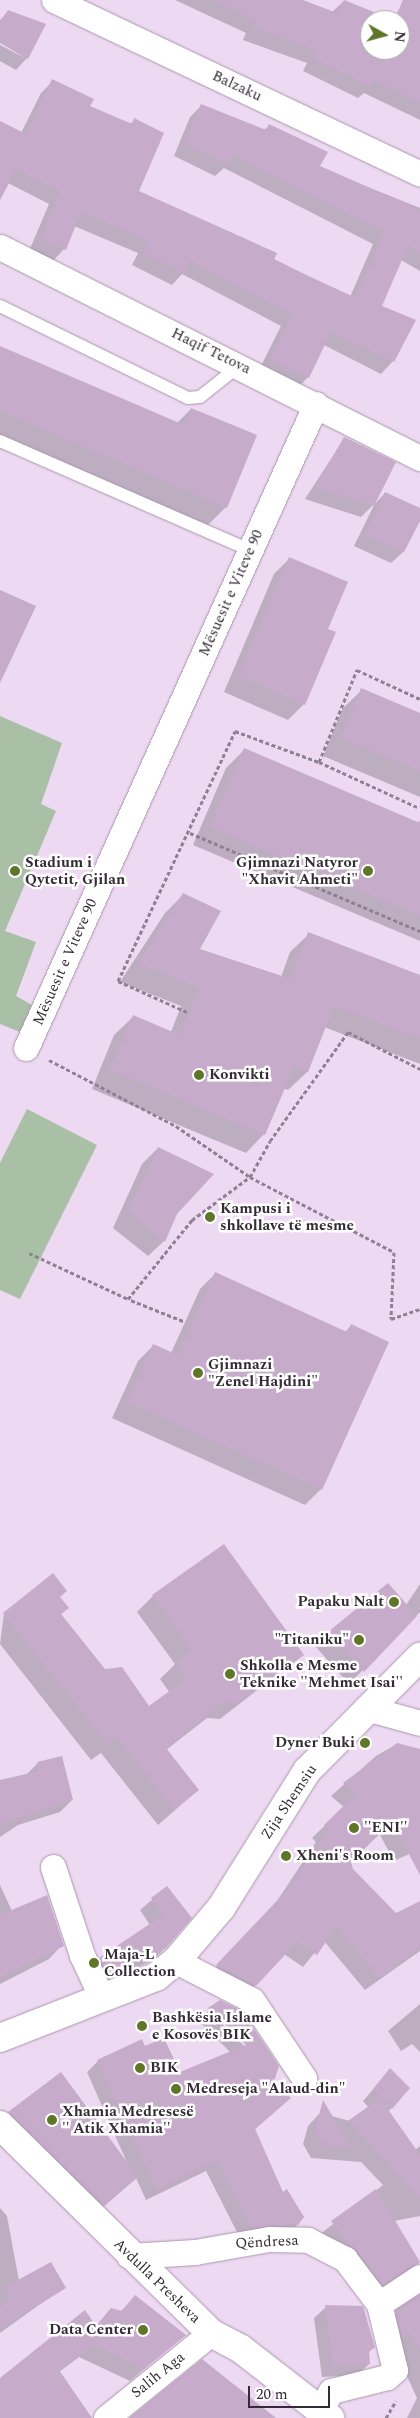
<!DOCTYPE html>
<html>
<head>
<meta charset="utf-8">
<style>
  body { margin:0 }
  #map { position:relative; width:420px; height:2418px; overflow:hidden; background:#edd9f1; font-family:Spectral,serif }
  div>[style] { position:absolute }
  [style*='--x'] { left:calc(var(--x)*1px); top:calc(var(--y)*1px); width:calc(var(--w)*1px); rotate:calc(var(--a)*1deg) }
  .green>* { inset:0; background:#a9bfa6 }
  .shadow>* { inset:0; background:#0003 }
  .building>* { inset:0; background:#c6abcb }
  .path>* { height:3px; margin-top:-1.5px; transform-origin:0; background:repeating-linear-gradient(90deg,#8e8191 0 4px,transparent 0 6.5px) }
  .roads { filter:drop-shadow(0 0 1px #aa98ae) drop-shadow(0 0 1px #aa98ae) }
  .lane>* { height:12px; margin:-6px; padding:0 6px; transform-origin:6px; border-radius:6px; background:#fff }
  .street>* { height:25px; margin:-12.5px; padding:0 12.5px; transform-origin:12.5px; border-radius:12.5px; background:#fff }
  .secondary>* { height:28px; margin:-14px; padding:0 14px; transform-origin:14px; border-radius:14px; background:#fff }
  .dots>* { width:14px; height:14px; translate:-50% -50%; box-sizing:border-box; border:2px solid #fff; border-radius:50% }
  span { translate:-50% -50%; white-space:nowrap; text-align:center; line-height:1.15; -webkit-text-stroke:5px #fff; paint-order:stroke }
  .street-label { font-size:15px; color:#332c35 }
  .poi-label { font-size:15px; color:#332c35; font-weight:700 }
  .left { translate:0 -50%; text-align:left }
  .right { translate:-100% -50%; text-align:right }
  .north { position:absolute; left:360px; top:10px; width:50px; height:50px; box-sizing:border-box; background:#fff; border:1px solid #adabae; border-radius:50%; rotate:97deg; font-size:14px; font-weight:700; line-height:20px; text-align:center; color:#332c35 }
  .north::after { content:''; display:block; margin:auto; width:18px; height:22px; background:#5f7628; clip-path:polygon(50% 0,100% 100%,50% 72%,0 100%) }
  .scale { position:absolute; left:248px; top:2386px; width:82px; height:22px; box-sizing:border-box; border:2px solid #332c35; border-top:0; padding-left:6px; font-size:15px; line-height:18px; white-space:nowrap; color:#332c35; -webkit-text-stroke:4px #fff; paint-order:stroke }
</style>
</head>
<body>
<div id="map">
  <div class="green">
    <i style="clip-path:polygon(0 716px,62px 743px,41px 804px,56px 811px,5px 931px,36px 942px,16px 996px,37px 1008px,25px 1034px,0 1024px)"></i>
    <i style="clip-path:polygon(27px 1109px,97px 1145px,20px 1299px,0 1290px,0 1163px)"></i>
  </div>
  <div class="shadow">
    <i style="clip-path:polygon(175px 0,300px 0,332px 12px,344px 1px,392px 20px,370px 20px,370px 50px,400px 50px,400px 23px,420px 31px,420px 120px,364px 93px,358px 98px,303px 71px,307px 63px,243px 40px,246px 33px)"></i>
    <i style="clip-path:polygon(9px 11px,27px 58px,16px 70px,0 61px,0 45px,25px 58px,0 42px,0 20px)"></i>
    <i style="clip-path:polygon(53px 81px,88px 107px,130px 124px,135px 120px,138px 191px,350px 297px,373px 244px,224px 168px,215px 176px,174px 156px,190px 117px,202px 105px,264px 130px,269px 126px,318px 167px,420px 208px,420px 271px,401px 260px,380px 306px,414px 320px,392px 362px,381px 374px,324px 345px,308px 377px,297px 389px,259px 370px,281px 326px,182px 274px,172px 285px,132px 265px,138px 253px,74px 226px,64px 249px,53px 261px,29px 251px,49px 204px,8px 183px,0 198px,0 123px,21px 133px,41px 93px)"></i>
    <i style="clip-path:polygon(0 347px,177px 423px,191px 409px,226px 507px,207px 526px,0 436px)"></i>
    <i style="clip-path:polygon(344px 439px,373px 505px,361px 517px,305px 499px)"></i>
    <i style="clip-path:polygon(385px 493px,420px 510px,403px 552px,391px 563px,354px 546px,374px 505px)"></i>
    <i style="clip-path:polygon(290px 558px,304px 704px,288px 720px,224px 692px,274px 574px)"></i>
    <i style="clip-path:polygon(362px 690px,420px 714px,420px 797px,323px 756px,343px 708px)"></i>
    <i style="clip-path:polygon(244px 750px,418px 824px,420px 820px,420px 941px,193px 845px,226px 768px)"></i>
    <i style="clip-path:polygon(183px 895px,198px 950px,281px 977px,290px 952px,309px 934px,420px 976px,420px 1064px,324px 1027px,307px 1072px,288px 1090px,283px 1088px,264px 1134px,246px 1153px,92px 1089px,114px 1035px,133px 1017px,171px 1032px,181px 1006px,120px 982px,165px 913px)"></i>
    <i style="clip-path:polygon(158px 1148px,176px 1213px,164px 1241px,148px 1256px,113px 1228px,142px 1164px)"></i>
    <i style="clip-path:polygon(216px 1273px,345px 1332px,351px 1326px,387px 1343px,320px 1490px,305px 1505px,112px 1418px,138px 1361px,154px 1345px,171px 1353px,200px 1289px)"></i>
    <i style="clip-path:polygon(420px 1584px,420px 1612px,349px 1684px,315px 1646px,388px 1585px,406px 1605px)"></i>
    <i style="clip-path:polygon(153px 1596px,302px 1655px,220px 1719px,207px 1718px,166px 1750px,198px 1790px,158px 1825px,101px 1753px,91px 1760px,0 1644px,4px 1614px,59px 1597px,67px 1608px,60px 1615px,104px 1670px,149px 1708px,170px 1693px,160px 1679px,175px 1664px,137px 1612px)"></i>
    <i style="clip-path:polygon(397px 1744px,420px 1750px,420px 1849px,394px 1861px,379px 1833px,350px 1862px,352px 1870px,396px 1914px,420px 1903px,420px 1951px,365px 1990px,324px 1941px,303px 1967px,284px 1954px,243px 1998px,205px 1979px,277px 1901px,316px 1842px,312px 1838px,344px 1807px,331px 1796px,376px 1756px)"></i>
    <i style="clip-path:polygon(38px 1763px,72px 1800px,60px 1812px,18px 1825px,0 1837px,0 1781px,26px 1775px)"></i>
    <i style="clip-path:polygon(0 1885px,12px 1911px,62px 1945px,49px 1959px,0 1984px)"></i>
    <i style="clip-path:polygon(167px 1887px,166px 1947px,153px 1960px,96px 1987px,88px 1970px,150px 1925px,140px 1910px)"></i>
    <i style="clip-path:polygon(evenodd,220px 2001px,273px 2082px,290px 2098px,254px 2130px,297px 2225px,286px 2236px,240px 2238px,206px 2171px,146px 2200px,136px 2178px,92px 2217px,0 2122px,61px 2074px,129px 2167px,87px 2072px,98px 2061px,145px 2048px,179px 2074px,231px 2053px,198px 2020px,220px 2001px,213px 2015px,217px 2015px,250px 2048px,248px 2050px,213px 2015px)"></i>
    <i style="clip-path:polygon(420px 2004px,420px 2052px,412px 2044px,401px 2051px,388px 2031px)"></i>
    <i style="clip-path:polygon(390px 2070px,408px 2088px,388px 2112px,415px 2150px,420px 2146px,420px 2216px,394px 2221px,419px 2263px,369px 2297px,319px 2235px,383px 2185px,361px 2162px,311px 2158px,303px 2144px,308px 2126px,320px 2113px,350px 2121px,369px 2108px,363px 2101px)"></i>
    <i style="clip-path:polygon(0 2208px,7px 2216px,19px 2281px,64px 2287px,0 2333px)"></i>
    <i style="clip-path:polygon(420px 2294px,420px 2418px,407px 2418px,417px 2398px,383px 2324px)"></i>
    <i style="clip-path:polygon(135px 2297px,184px 2335px,130px 2381px,79px 2357px,59px 2372px,91px 2418px,0 2418px,0 2379px,95px 2327px,111px 2310px,120px 2312px)"></i>
    <i style="clip-path:polygon(326px 2307px,373px 2348px,368px 2353px,369px 2364px,357px 2375px,322px 2377px,314px 2318px)"></i>
  </div>
  <div class="building">
    <i style="clip-path:polygon(evenodd,214px 0,303px 0,337px 13px,344px 0,394px 20px,403px 0,420px 0,420px 103px,374px 80px,371px 87px,314px 59px,318px 51px,254px 28px,257px 21px,214px 0,370px 20px,400px 20px,400px 50px,370px 50px,370px 20px)"></i>
    <i style="clip-path:polygon(8px 10px,46px 24px,28px 59px,0 43px,0 22px)"></i>
    <i style="clip-path:polygon(52px 79px,94px 99px,90px 106px,132px 124px,134px 118px,164px 133px,139px 191px,277px 253px,274px 260px,356px 298px,384px 232px,233px 155px,228px 165px,184px 144px,201px 104px,266px 130px,269px 124px,328px 152px,320px 166px,420px 210px,420px 253px,408px 246px,382px 306px,416px 320px,394px 362px,331px 332px,309px 378px,270px 359px,292px 314px,190px 261px,185px 274px,143px 253px,149px 241px,81px 212px,66px 250px,40px 239px,60px 192px,16px 170px,0 200px,0 121px,26px 134px)"></i>
    <i style="clip-path:polygon(0 346px,184px 425px,191px 408px,257px 435px,227px 508px,0 411px)"></i>
    <i style="clip-path:polygon(344px 437px,396px 462px,374px 506px,315px 487px)"></i>
    <i style="clip-path:polygon(385px 492px,420px 508px,420px 521px,404px 552px,365px 535px)"></i>
    <i style="clip-path:polygon(289px 557px,348px 582px,328px 629px,336px 632px,305px 705px,238px 676px)"></i>
    <i style="clip-path:polygon(0 590px,36px 606px,0 683px)"></i>
    <i style="clip-path:polygon(361px 688px,420px 713px,420px 771px,341px 738px)"></i>
    <i style="clip-path:polygon(244px 748px,420px 823px,420px 916px,210px 827px)"></i>
    <i style="clip-path:polygon(183px 893px,221px 911px,200px 949px,291px 979px,308px 932px,420px 975px,420px 1039px,334px 1006px,308px 1072px,294px 1067px,265px 1135px,110px 1070px,133px 1015px,180px 1035px,199px 988px,138px 964px)"></i>
    <i style="clip-path:polygon(158px 1147px,214px 1174px,177px 1214px,165px 1242px,128px 1212px)"></i>
    <i style="clip-path:polygon(215px 1272px,347px 1332px,351px 1324px,389px 1342px,322px 1490px,127px 1402px,153px 1344px,178px 1355px)"></i>
    <i style="clip-path:polygon(224px 1544px,304px 1655px,237px 1704px,224px 1702px,166px 1748px,199px 1790px,174px 1810px,117px 1738px,108px 1745px,3px 1613px,53px 1573px,67px 1591px,60px 1597px,69px 1608px,61px 1614px,105px 1669px,122px 1667px,149px 1706px,186px 1679px,175px 1662px,191px 1650px,152px 1595px)"></i>
    <i style="clip-path:polygon(388px 1583px,417px 1616px,364px 1672px,328px 1632px)"></i>
    <i style="clip-path:polygon(397px 1743px,420px 1749px,420px 1875px,392px 1822px,351px 1862px,353px 1869px,396px 1913px,420px 1901px,420px 1948px,379px 1978px,336px 1927px,317px 1955px,297px 1942px,256px 1986px,216px 1965px,290px 1887px,328px 1828px,324px 1825px,356px 1794px,343px 1783px)"></i>
    <i style="clip-path:polygon(62px 1756px,73px 1800px,0 1824px,0 1780px,39px 1771px,37px 1762px)"></i>
    <i style="clip-path:polygon(167px 1886px,192px 1918px,166px 1948px,108px 1976px,99px 1958px,163px 1915px,151px 1898px)"></i>
    <i style="clip-path:polygon(47px 1895px,64px 1946px,0 1978px,0 1915px)"></i>
    <i style="clip-path:polygon(220px 2000px,242px 2011px,279px 2066px,274px 2081px,291px 2098px,255px 2129px,283px 2192px,287px 2189px,304px 2217px,298px 2225px,251px 2228px,217px 2160px,157px 2190px,97px 2060px,142px 2039px,145px 2046px,164px 2038px,180px 2072px,246px 2045px,208px 2008px)"></i>
    <i style="clip-path:polygon(390px 2068px,410px 2088px,392px 2109px,373px 2089px)"></i>
    <i style="clip-path:polygon(61px 2072px,138px 2177px,104px 2206px,8px 2112px)"></i>
    <i style="clip-path:polygon(380px 2098px,420px 2155px,420px 2198px,348px 2121px)"></i>
    <i style="clip-path:polygon(323px 2100px,351px 2148px,324px 2146px,315px 2131px)"></i>
    <i style="clip-path:polygon(376px 2189px,420px 2262px,382px 2285px,331px 2221px)"></i>
    <i style="clip-path:polygon(51px 2262px,66px 2288px,0 2329px,0 2307px,10px 2298px,5px 2287px)"></i>
    <i style="clip-path:polygon(420px 2294px,420px 2349px,410px 2334px,402px 2337px,395px 2310px)"></i>
    <i style="clip-path:polygon(135px 2295px,186px 2335px,144px 2369px,93px 2345px,59px 2370px,92px 2418px,0 2418px,0 2378px,85px 2310px,96px 2326px,111px 2308px,122px 2311px)"></i>
    <i style="clip-path:polygon(325px 2305px,363px 2306px,375px 2348px,369px 2350px,370px 2364px,333px 2366px)"></i>
    <i style="clip-path:polygon(202px 2359px,276px 2418px,129px 2418px)"></i>
  </div>
  <div class="path">
    <i style="--x:417;--y:807;--w:108;--a:-155.3"></i>
    <i style="--x:319;--y:762;--w:100;--a:-67.6"></i>
    <i style="--x:357;--y:670;--w:69;--a:24.7"></i>
    <i style="--x:190;--y:833;--w:250;--a:23.1"></i>
    <i style="--x:187;--y:1012;--w:76;--a:-155.8"></i>
    <i style="--x:118;--y:981;--w:276;--a:-64.9"></i>
    <i style="--x:235;--y:731;--w:90;--a:20.3"></i>
    <i style="--x:49;--y:1060;--w:143;--a:27.5"></i>
    <i style="--x:176;--y:1126;--w:90;--a:34.6"></i>
    <i style="--x:250;--y:1177;--w:162;--a:27.5"></i>
    <i style="--x:394;--y:1252;--w:67;--a:92.6"></i>
    <i style="--x:391;--y:1319;--w:31;--a:-19"></i>
    <i style="--x:29;--y:1253;--w:109;--a:24.9"></i>
    <i style="--x:183;--y:1321;--w:59;--a:-158.2"></i>
    <i style="--x:128;--y:1299;--w:102;--a:-51"></i>
    <i style="--x:192;--y:1220;--w:72;--a:-36.6"></i>
    <i style="--x:250;--y:1177;--w:41;--a:-60.9"></i>
    <i style="--x:270;--y:1141;--w:134;--a:-54.4"></i>
    <i style="--x:348;--y:1032;--w:81;--a:27.2"></i>
    <i style="--x:386;--y:2418;--w:20;--a:-60"></i>
  </div>
  <div class="roads">
    <div class="lane">
      <i style="--x:0;--y:306;--w:209;--a:26.1"></i>
      <i style="--x:188;--y:398;--w:12;--a:-5"></i>
      <i style="--x:200;--y:397;--w:50;--a:-38.5"></i>
      <i style="--x:0;--y:441;--w:273;--a:23.6"></i>
    </div>
    <div class="street">
      <i style="--x:54;--y:0;--w:405;--a:25.4"></i>
      <i style="--x:0;--y:247;--w:470;--a:26.7"></i>
      <i style="--x:26;--y:1048;--w:706;--a:-65.76"></i>
      <i style="--x:366;--y:1708;--w:56;--a:15.5"></i>
      <i style="--x:53;--y:1867;--w:93;--a:71.8"></i>
      <i style="--x:82;--y:1955;--w:47;--a:65.1"></i>
      <i style="--x:176;--y:1961;--w:85;--a:27.2"></i>
      <i style="--x:252;--y:2000;--w:94;--a:56.3"></i>
      <i style="--x:129;--y:2256;--w:66;--a:-3.5"></i>
      <i style="--x:195;--y:2252;--w:75;--a:-10"></i>
      <i style="--x:269;--y:2239;--w:39;--a:1"></i>
      <i style="--x:308;--y:2240;--w:42;--a:27.2"></i>
      <i style="--x:345;--y:2259;--w:56;--a:52.9"></i>
      <i style="--x:379;--y:2304;--w:68;--a:76.4"></i>
      <i style="--x:395;--y:2370;--w:11;--a:139"></i>
      <i style="--x:387;--y:2377;--w:58;--a:166"></i>
      <i style="--x:331;--y:2391;--w:21;--a:119"></i>
      <i style="--x:379;--y:2304;--w:49;--a:-33.4"></i>
      <i style="--x:106;--y:2418;--w:135;--a:-39"></i>
    </div>
    <div class="secondary">
      <i style="--x:0;--y:2038;--w:168;--a:-21.4"></i>
      <i style="--x:156;--y:1977;--w:26;--a:-39"></i>
      <i style="--x:176;--y:1961;--w:70;--a:-49.7"></i>
      <i style="--x:221;--y:1908;--w:162;--a:-57.9"></i>
      <i style="--x:307;--y:1771;--w:161;--a:-45.3"></i>
      <i style="--x:0;--y:2125;--w:296;--a:44.6"></i>
      <i style="--x:211;--y:2333;--w:34;--a:28"></i>
      <i style="--x:241;--y:2349;--w:113;--a:37.8"></i>
    </div>
  </div>
  <div class="dots">
    <i style="left:15px;top:871px;background:#5f7628"></i>
    <i style="left:368px;top:871px;background:#5f7628"></i>
    <i style="left:199px;top:1075px;background:#5f7628"></i>
    <i style="left:210px;top:1217px;background:#5f7628"></i>
    <i style="left:198px;top:1373px;background:#5f7628"></i>
    <i style="left:394px;top:1602px;background:#5f7628"></i>
    <i style="left:359px;top:1640px;background:#5f7628"></i>
    <i style="left:230px;top:1674px;background:#5f7628"></i>
    <i style="left:365px;top:1743px;background:#5f7628"></i>
    <i style="left:354px;top:1828px;background:#5f7628"></i>
    <i style="left:286px;top:1856px;background:#5f7628"></i>
    <i style="left:94px;top:1963px;background:#5f7628"></i>
    <i style="left:142px;top:2026px;background:#5f7628"></i>
    <i style="left:140px;top:2068px;background:#5f7628"></i>
    <i style="left:176px;top:2089px;background:#5f7628"></i>
    <i style="left:52px;top:2120px;background:#5f7628"></i>
    <i style="left:143px;top:2330px;background:#5f7628"></i>
  </div>
  <div class="street-label">
    <span style="left:237px;top:86px;rotate:25deg">Balzaku</span>
    <span style="left:211px;top:351px;rotate:26deg">Haqif Tetova</span>
    <span style="left:231px;top:593px;rotate:-66deg">Mësuesit e Viteve 90</span>
    <span style="left:65px;top:962px;rotate:-66deg">Mësuesit e Viteve 90</span>
    <span style="left:289px;top:1802px;rotate:-56deg">Zija Shemsiu</span>
    <span style="left:267px;top:2242px;rotate:-3deg">Qëndresa</span>
    <span style="left:157px;top:2281px;rotate:44deg">Avdulla Presheva</span>
    <span style="left:158px;top:2375px;rotate:-39deg">Salih Aga</span>
  </div>
  <div class="poi-label">
    <span class="left" style="left:25px;top:871px">Stadium i<br>Qytetit, Gjilan</span>
    <span class="right" style="left:358px;top:871px">Gjimnazi Natyror<br>"Xhavit Ahmeti"</span>
    <span class="left" style="left:209px;top:1075px">Konvikti</span>
    <span class="left" style="left:220px;top:1217px">Kampusi i<br>shkollave të mesme</span>
    <span class="left" style="left:208px;top:1373px">Gjimnazi<br>"Zenel Hajdini"</span>
    <span class="right" style="left:384px;top:1602px">Papaku Nalt</span>
    <span class="right" style="left:349px;top:1640px">"Titaniku"</span>
    <span class="left" style="left:240px;top:1674px">Shkolla e Mesme<br>Teknike ''Mehmet Isai''</span>
    <span class="right" style="left:355px;top:1743px">Dyner Buki</span>
    <span class="left" style="left:364px;top:1828px">''ENI''</span>
    <span class="left" style="left:296px;top:1856px">Xheni's Room</span>
    <span class="left" style="left:104px;top:1963px">Maja-L<br>Collection</span>
    <span class="left" style="left:152px;top:2026px">Bashkësia Islame<br>e Kosovës BIK</span>
    <span class="left" style="left:150px;top:2068px">BIK</span>
    <span class="left" style="left:186px;top:2089px">Medreseja "Alaud-din"</span>
    <span class="left" style="left:62px;top:2120px">Xhamia Medresesë<br>'' Atik Xhamia''</span>
    <span class="right" style="left:133px;top:2330px">Data Center</span>
  </div>
  <div class="north">N</div>
  <div class="scale">20 m</div>
</div>
</body>
</html>
